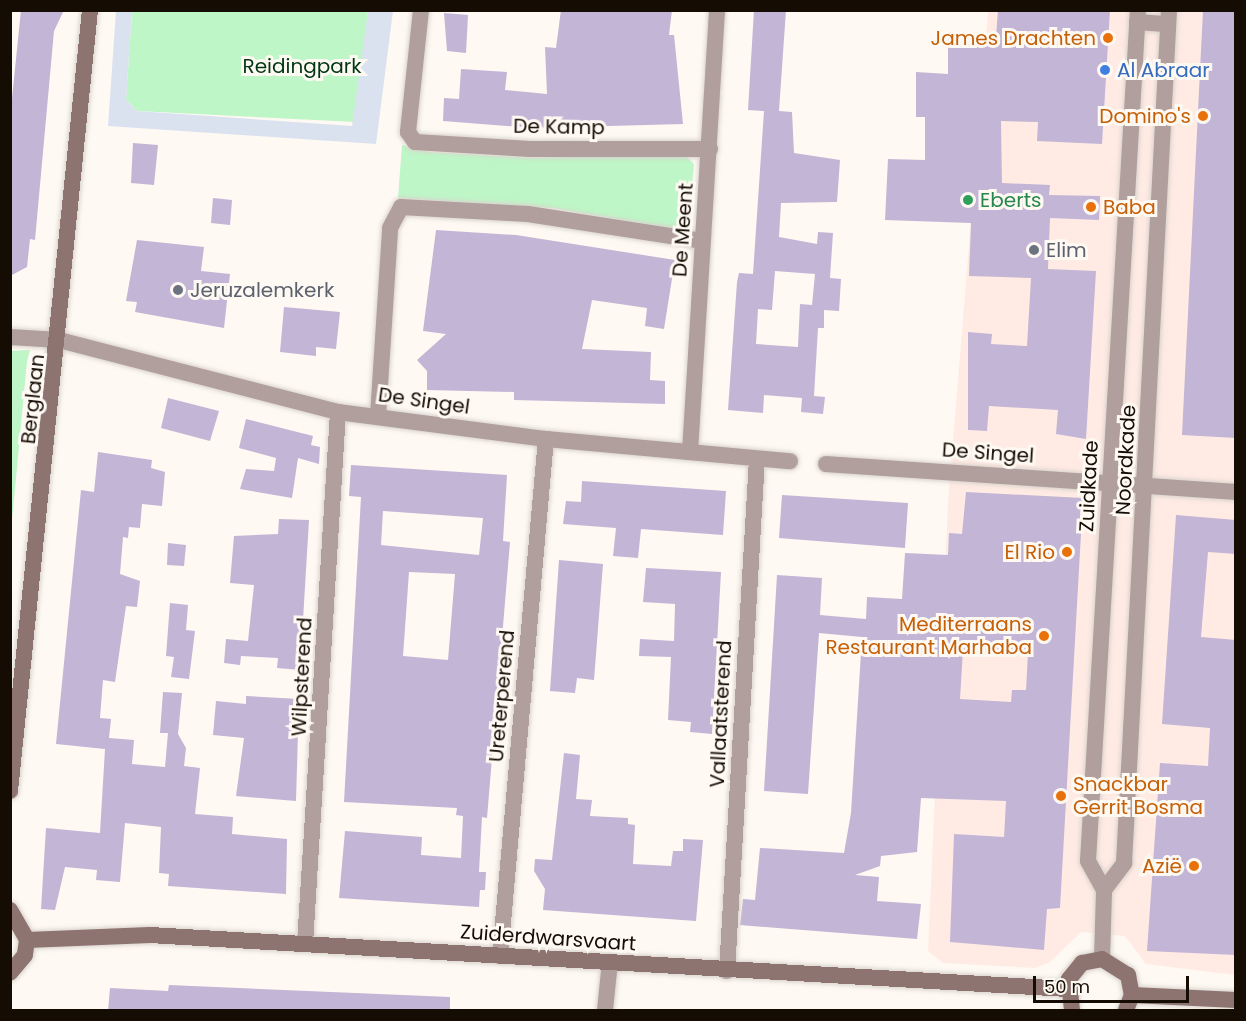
<!DOCTYPE html>
<html>
<head>
<meta charset="utf-8">
<style>
  body { margin:0 }
  #map { position:relative; width:1246px; height:1021px; overflow:hidden; background:#fef9f3; font-family:Poppins,sans-serif }
  div>[style] { position:absolute }
  [style*='--x'] { left:calc(var(--x)*1px); top:calc(var(--y)*1px); width:calc(var(--w)*1px); rotate:calc(var(--a)*1deg) }
  .commercial>* { inset:0; background:#ffebe4 }
  .green>* { inset:0; background:#bef6c7 }
  .water>* { inset:0; background:#dae2f0 }
  .building>* { inset:0; background:#c3b5d5 }
  .roads { filter:drop-shadow(0 0 2px #d9d3cd) drop-shadow(0 0 2px #d9d3cd) }
  .minor>* { height:16px; margin:-8px; padding:0 8px; transform-origin:8px; border-radius:8px; background:#b19f9d }
  .secondary>* { height:16px; margin:-8px; padding:0 8px; transform-origin:8px; border-radius:8px; background:#8d7471 }
  .dots>* { width:16px; height:16px; translate:-50% -50%; box-sizing:border-box; border:3px solid #fef9f3; border-radius:50% }
  span { translate:-50% -50%; white-space:nowrap; text-align:center; line-height:1.15; -webkit-text-stroke:6px #fef9f3; paint-order:stroke }
  .food-label { font-size:20px; color:#c56008 }
  .right { translate:-100% -50%; text-align:right }
  .left { translate:0 -50%; text-align:left }
  .park-label { font-size:20px; color:#003814 }
  .shop-label { font-size:20px; color:#366cbe }
  .street-label { font-size:20px; color:#150d04 }
  .leisure-label { font-size:20px; color:#27864d }
  .worship-label { font-size:20px; color:#5b616d }
  .frame { position:absolute; inset:0; border:12px solid #150d04; pointer-events:none }
  .scale { position:absolute; left:1033px; top:976px; width:156px; height:27px; box-sizing:border-box; border:3px solid #150d04; border-top:0; padding-left:8px; font-size:18px; line-height:21px; white-space:nowrap; color:#150d04; -webkit-text-stroke:4px #fef9f3; paint-order:stroke }
</style>
</head>
<body>
<div id="map">
  <div class="commercial">
    <i style="clip-path:polygon(988px 11px,1235px 11px,1235px 975px,1146px 964px,1125px 936px,1081px 932px,1050px 962px,1035px 968px,943px 963px,928px 951px,948px 503px)"></i>
  </div>
  <div class="green">
    <i style="clip-path:polygon(132px 11px,368px 11px,356px 122px,137px 111px,126px 100px)"></i>
    <i style="clip-path:polygon(402px 145px,429px 152px,532px 158px,684px 154px,694px 164px,689px 216px,680px 230px,552px 208px,398px 198px)"></i>
    <i style="clip-path:polygon(30px 350px,27px 361px,11px 531px,11px 351px)"></i>
  </div>
  <div class="water">
    <i style="clip-path:polygon(116px 11px,132px 11px,126px 100px,137px 111px,352px 126px,368px 11px,393px 11px,376px 144px,108px 126px)"></i>
  </div>
  <div class="building">
    <i style="clip-path:polygon(21px 10px,64px 10px,54px 31px,35px 240px,30px 239px,27px 267px,10px 276px,10px 118px)"></i>
    <i style="clip-path:polygon(561px 10px,672px 10px,669px 35px,674px 35px,683px 124px,534px 128px,443px 121px,444px 98px,459px 99px,461px 69px,507px 72px,505px 90px,547px 94px,545px 47px,556px 48px)"></i>
    <i style="clip-path:polygon(evenodd,754px 10px,786px 10px,779px 111px,792px 112px,794px 153px,840px 160px,837px 202px,781px 203px,779px 237px,817px 244px,818px 232px,833px 233px,830px 278px,841px 279px,839px 311px,824px 310px,824px 328px,818px 328px,814px 396px,825px 397px,823px 414px,801px 412px,802px 398px,764px 395px,763px 413px,728px 410px,737px 282px,739px 273px,753px 274px,764px 111px,748px 110px,754px 10px,775px 271px,815px 274px,812px 305px,800px 304px,798px 347px,756px 344px,758px 309px,772px 310px,775px 271px)"></i>
    <i style="clip-path:polygon(998px 10px,1110px 10px,1102px 144px,1037px 141px,1038px 122px,1001px 121px,1002px 183px,1050px 185px,1049px 195px,1100px 196px,1099px 220px,1050px 218px,1048px 269px,1096px 271px,1086px 439px,1056px 434px,1058px 410px,989px 406px,987px 431px,968px 430px,968px 332px,992px 334px,991px 344px,1027px 346px,1031px 278px,969px 276px,971px 223px,885px 220px,888px 159px,925px 160px,925px 117px,916px 117px,916px 72px,948px 74px,948px 36px,996px 37px)"></i>
    <i style="clip-path:polygon(1203px 10px,1236px 10px,1236px 438px,1182px 435px)"></i>
    <i style="clip-path:polygon(444px 13px,468px 15px,466px 53px,447px 51px)"></i>
    <i style="clip-path:polygon(133px 143px,158px 145px,154px 185px,131px 183px)"></i>
    <i style="clip-path:polygon(213px 198px,232px 200px,230px 225px,211px 223px)"></i>
    <i style="clip-path:polygon(436px 230px,516px 235px,675px 260px,664px 329px,645px 326px,647px 308px,592px 300px,582px 349px,651px 352px,650px 380px,665px 381px,665px 404px,514px 400px,514px 392px,427px 390px,427px 371px,417px 360px,446px 334px,423px 331px)"></i>
    <i style="clip-path:polygon(137px 240px,204px 247px,201px 271px,230px 274px,224px 328px,135px 312px,137px 302px,126px 301px)"></i>
    <i style="clip-path:polygon(284px 307px,340px 312px,336px 349px,316px 347px,316px 356px,280px 352px)"></i>
    <i style="clip-path:polygon(168px 398px,219px 411px,210px 441px,161px 428px)"></i>
    <i style="clip-path:polygon(246px 419px,313px 436px,311px 445px,320px 447px,319px 464px,298px 458px,292px 498px,240px 489px,246px 469px,274px 471px,276px 458px,239px 448px)"></i>
    <i style="clip-path:polygon(98px 452px,152px 460px,151px 468px,165px 472px,162px 506px,142px 504px,140px 528px,129px 527px,128px 538px,123px 537px,120px 574px,140px 581px,137px 607px,126px 606px,115px 682px,103px 680px,100px 718px,111px 719px,109px 738px,134px 740px,132px 764px,165px 767px,168px 733px,160px 733px,163px 692px,182px 693px,178px 734px,186px 748px,184px 766px,200px 768px,195px 814px,233px 817px,232px 834px,287px 839px,286px 894px,168px 886px,169px 874px,159px 873px,161px 827px,125px 823px,120px 882px,96px 880px,97px 870px,65px 867px,55px 910px,41px 909px,46px 828px,100px 833px,105px 749px,56px 744px,81px 490px,94px 492px)"></i>
    <i style="clip-path:polygon(evenodd,351px 465px,507px 475px,503px 541px,510px 542px,487px 818px,482px 817px,479px 872px,486px 872px,485px 890px,480px 890px,479px 907px,339px 898px,345px 831px,422px 837px,421px 855px,461px 858px,463px 816px,456px 815px,457px 808px,344px 802px,361px 497px,349px 496px,351px 465px,383px 511px,483px 518px,479px 555px,381px 545px,383px 511px,351px 465px,409px 572px,455px 574px,448px 660px,403px 656px,409px 572px)"></i>
    <i style="clip-path:polygon(582px 481px,726px 491px,723px 535px,641px 529px,638px 558px,613px 556px,616px 528px,563px 524px,566px 501px,581px 502px)"></i>
    <i style="clip-path:polygon(evenodd,966px 492px,1083px 498px,1060px 908px,1047px 909px,1044px 950px,950px 942px,954px 834px,1004px 837px,1006px 801px,921px 798px,917px 852px,881px 856px,880px 866px,855px 875px,879px 877px,877px 901px,921px 904px,917px 939px,740px 925px,743px 899px,755px 900px,760px 848px,844px 853px,851px 813px,862px 637px,819px 633px,808px 794px,764px 791px,777px 575px,822px 578px,820px 615px,866px 619px,867px 597px,902px 599px,905px 553px,948px 555px,949px 533px,962px 534px,966px 492px,963px 650px,1028px 653px,1026px 690px,1012px 690px,1011px 702px,960px 699px,963px 650px)"></i>
    <i style="clip-path:polygon(782px 495px,908px 503px,905px 548px,779px 538px)"></i>
    <i style="clip-path:polygon(1176px 515px,1236px 520px,1236px 554px,1208px 552px,1201px 637px,1236px 640px,1236px 955px,1147px 951px,1160px 763px,1208px 766px,1210px 728px,1162px 724px)"></i>
    <i style="clip-path:polygon(279px 519px,309px 520px,300px 670px,277px 668px,278px 658px,241px 656px,240px 665px,224px 663px,226px 639px,248px 641px,254px 585px,230px 583px,234px 536px,278px 534px)"></i>
    <i style="clip-path:polygon(168px 543px,186px 545px,184px 566px,167px 565px)"></i>
    <i style="clip-path:polygon(559px 560px,603px 564px,594px 680px,577px 678px,575px 693px,550px 691px)"></i>
    <i style="clip-path:polygon(646px 568px,721px 572px,712px 734px,690px 732px,691px 722px,668px 720px,671px 657px,639px 656px,640px 639px,674px 641px,675px 604px,643px 602px)"></i>
    <i style="clip-path:polygon(170px 603px,188px 605px,186px 630px,195px 631px,189px 679px,171px 677px,174px 657px,166px 656px)"></i>
    <i style="clip-path:polygon(246px 696px,299px 699px,296px 801px,236px 796px,244px 738px,213px 735px,216px 701px,246px 704px)"></i>
    <i style="clip-path:polygon(564px 753px,580px 755px,576px 799px,592px 800px,590px 816px,628px 818px,628px 824px,635px 825px,633px 864px,671px 866px,673px 851px,683px 851px,683px 839px,703px 840px,696px 921px,543px 910px,545px 889px,534px 871px,535px 859px,552px 860px)"></i>
    <i style="clip-path:polygon(169px 985px,450px 997px,450px 1011px,108px 1011px,110px 988px,168px 991px)"></i>
  </div>
  <div class="roads">
    <div class="minor">
      <i style="--x:421;--y:10;--w:123;--a:96.1"></i>
      <i style="--x:408;--y:132;--w:12;--a:55"></i>
      <i style="--x:415;--y:142;--w:115;--a:3.5"></i>
      <i style="--x:530;--y:149;--w:180;--a:0"></i>
      <i style="--x:1137;--y:22;--w:31;--a:4"></i>
      <i style="--x:10;--y:337;--w:49;--a:3.5"></i>
      <i style="--x:59;--y:340;--w:288;--a:14.5"></i>
      <i style="--x:338;--y:412;--w:210;--a:7.4"></i>
      <i style="--x:546;--y:439;--w:245;--a:5.2"></i>
      <i style="--x:378;--y:416;--w:188;--a:-86.3"></i>
      <i style="--x:390;--y:228;--w:24;--a:-62"></i>
      <i style="--x:401;--y:207;--w:127;--a:3.2"></i>
      <i style="--x:528;--y:214;--w:176;--a:8.8"></i>
      <i style="--x:690;--y:452;--w:443;--a:-86.5"></i>
      <i style="--x:826;--y:464;--w:411;--a:3.9"></i>
      <i style="--x:1104;--y:890;--w:34;--a:-53"></i>
      <i style="--x:1124;--y:863;--w:854;--a:-86.98"></i>
      <i style="--x:305;--y:944;--w:533;--a:-86.45"></i>
      <i style="--x:500;--y:956;--w:519;--a:-84.92"></i>
      <i style="--x:1102;--y:959;--w:69;--a:-88.3"></i>
      <i style="--x:1104;--y:890;--w:33;--a:-119"></i>
      <i style="--x:1088;--y:861;--w:852;--a:-86.64"></i>
      <i style="--x:727;--y:971;--w:513;--a:-86.65"></i>
      <i style="--x:605;--y:1010;--w:48;--a:-84.1"></i>
    </div>
    <div class="secondary">
      <i style="--x:10;--y:791;--w:785;--a:-84.15"></i>
      <i style="--x:10;--y:910;--w:34;--a:60"></i>
      <i style="--x:27;--y:940;--w:15;--a:98"></i>
      <i style="--x:25;--y:955;--w:23;--a:130"></i>
      <i style="--x:27;--y:940;--w:123;--a:-2.3"></i>
      <i style="--x:150;--y:935;--w:918;--a:3.37"></i>
      <i style="--x:1132;--y:995;--w:104;--a:2.8"></i>
      <i style="--x:1072;--y:1010;--w:31;--a:-96"></i>
      <i style="--x:1069;--y:979;--w:21;--a:-51"></i>
      <i style="--x:1082;--y:963;--w:20;--a:-11"></i>
      <i style="--x:1102;--y:959;--w:31;--a:32"></i>
      <i style="--x:1128;--y:975;--w:20;--a:79"></i>
      <i style="--x:1132;--y:995;--w:16;--a:112"></i>
    </div>
  </div>
  <div class="dots">
    <i style="left:1108px;top:38px;background:#e8710a"></i>
    <i style="left:1105px;top:70px;background:#3f7fe0"></i>
    <i style="left:1203px;top:116px;background:#e8710a"></i>
    <i style="left:968px;top:200px;background:#2e9e5b"></i>
    <i style="left:1091px;top:207px;background:#e8710a"></i>
    <i style="left:1034px;top:250px;background:#6b7280"></i>
    <i style="left:178px;top:290px;background:#6b7280"></i>
    <i style="left:1067px;top:552px;background:#e8710a"></i>
    <i style="left:1044px;top:636px;background:#e8710a"></i>
    <i style="left:1061px;top:796px;background:#e8710a"></i>
    <i style="left:1194px;top:866px;background:#e8710a"></i>
  </div>
  <div class="food-label">
    <span class="right" style="left:1096px;top:38px">James Drachten</span>
    <span class="right" style="left:1191px;top:116px">Domino's</span>
    <span class="left" style="left:1103px;top:207px">Baba</span>
    <span class="right" style="left:1055px;top:552px">El Rio</span>
    <span class="right" style="left:1032px;top:636px">Mediterraans<br>Restaurant Marhaba</span>
    <span class="left" style="left:1073px;top:796px">Snackbar<br>Gerrit Bosma</span>
    <span class="right" style="left:1182px;top:866px">Azië</span>
  </div>
  <div class="park-label">
    <span style="left:302px;top:66px">Reidingpark</span>
  </div>
  <div class="shop-label">
    <span class="left" style="left:1117px;top:70px">Al Abraar</span>
  </div>
  <div class="street-label">
    <span style="left:559px;top:127px;rotate:1deg">De Kamp</span>
    <span style="left:683px;top:230px;rotate:-86deg">De Meent</span>
    <span style="left:33px;top:399px;rotate:-84deg">Berglaan</span>
    <span style="left:424px;top:401px;rotate:8deg">De Singel</span>
    <span style="left:988px;top:453px;rotate:4deg">De Singel</span>
    <span style="left:1126px;top:460px;rotate:-87deg">Noordkade</span>
    <span style="left:1089px;top:486px;rotate:-87deg">Zuidkade</span>
    <span style="left:302px;top:677px;rotate:-87deg">Wilpsterend</span>
    <span style="left:502px;top:696px;rotate:-85deg">Ureterperend</span>
    <span style="left:721px;top:714px;rotate:-87deg">Vallaatsterend</span>
    <span style="left:548px;top:938px;rotate:4deg">Zuiderdwarsvaart</span>
  </div>
  <div class="leisure-label">
    <span class="left" style="left:980px;top:200px">Eberts</span>
  </div>
  <div class="worship-label">
    <span class="left" style="left:1046px;top:250px">Elim</span>
    <span class="left" style="left:190px;top:290px">Jeruzalemkerk</span>
  </div>
  <div class="frame"></div>
  <div class="scale">50 m</div>
</div>
</body>
</html>
